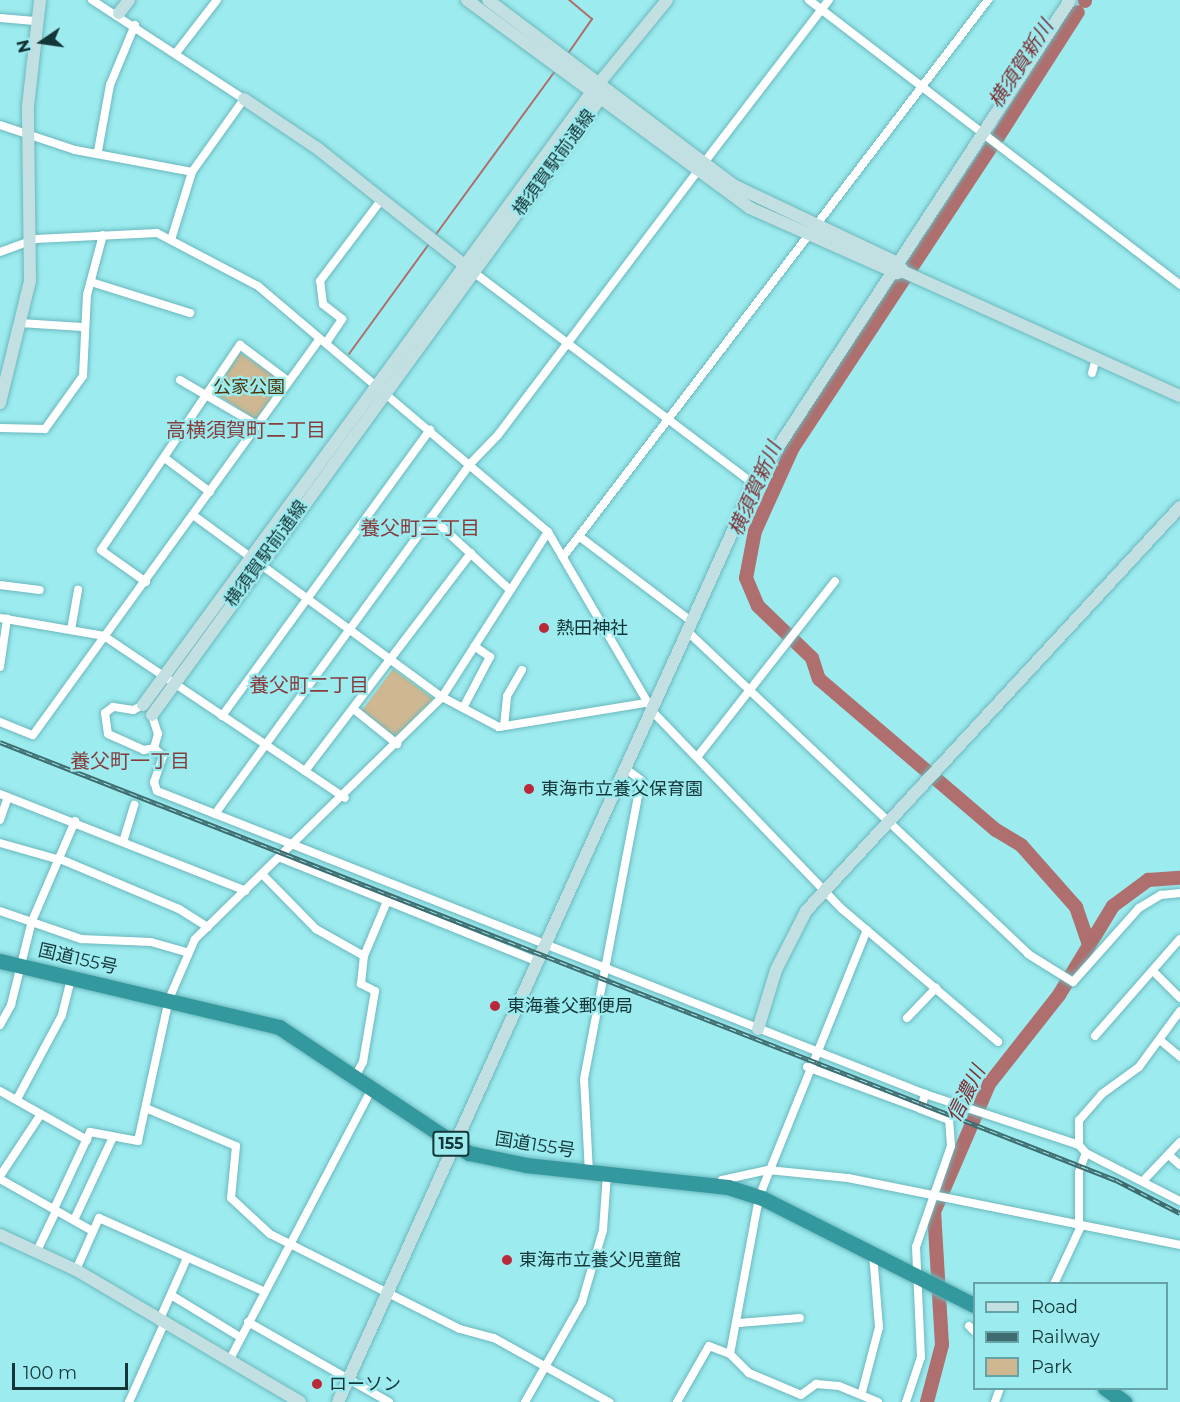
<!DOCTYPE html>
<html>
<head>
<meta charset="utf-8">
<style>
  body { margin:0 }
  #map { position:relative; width:1180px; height:1402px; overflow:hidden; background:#9cebef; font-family:Montserrat,"Noto Sans JP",sans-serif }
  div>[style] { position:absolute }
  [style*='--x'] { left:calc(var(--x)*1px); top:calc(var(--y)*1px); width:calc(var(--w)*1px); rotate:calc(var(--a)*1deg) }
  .green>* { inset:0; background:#cfb891 }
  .stream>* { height:2px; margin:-1px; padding:0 1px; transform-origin:1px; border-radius:1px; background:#ae6f6e }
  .river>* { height:14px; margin:-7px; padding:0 7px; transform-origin:7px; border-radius:7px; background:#ae6f6e }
  .roads { filter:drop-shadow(0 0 2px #6ab8bd) drop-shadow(0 0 2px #6ab8bd) }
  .street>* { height:8px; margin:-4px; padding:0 4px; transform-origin:4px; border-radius:4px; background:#fff }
  .secondary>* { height:12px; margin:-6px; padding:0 6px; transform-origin:6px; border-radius:6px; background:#c2e0e2 }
  .highway>* { height:15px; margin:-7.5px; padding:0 7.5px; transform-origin:7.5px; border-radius:7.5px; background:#33999e }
  .rail>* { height:4.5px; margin-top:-2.25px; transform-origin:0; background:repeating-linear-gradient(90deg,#9cebef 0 7px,#3e6c6f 0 14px); box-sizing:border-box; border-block:2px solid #3e6c6f }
  .dots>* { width:16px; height:16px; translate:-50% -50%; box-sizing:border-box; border:3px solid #9cebef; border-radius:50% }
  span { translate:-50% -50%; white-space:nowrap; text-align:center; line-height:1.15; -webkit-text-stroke:4.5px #9cebef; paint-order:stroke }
  .shield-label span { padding:2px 4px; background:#9cebef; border:2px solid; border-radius:4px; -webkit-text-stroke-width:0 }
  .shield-label { font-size:16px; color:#153638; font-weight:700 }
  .street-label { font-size:18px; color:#153638 }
  .park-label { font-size:18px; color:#4c3609 }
  .poi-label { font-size:18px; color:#153638 }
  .left { translate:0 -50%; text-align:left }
  .water-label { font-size:20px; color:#7e2e32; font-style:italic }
  .neighbourhood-label { font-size:20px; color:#853d3e }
  .legend { position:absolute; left:973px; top:1282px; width:195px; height:108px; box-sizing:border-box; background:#9cebef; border:2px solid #66a3a6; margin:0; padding:8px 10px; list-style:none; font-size:18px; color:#153638 }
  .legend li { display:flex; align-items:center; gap:12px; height:30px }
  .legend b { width:30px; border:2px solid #66a3a6 }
  .north { position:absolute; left:12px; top:12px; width:60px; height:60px; -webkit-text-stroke:4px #9cebef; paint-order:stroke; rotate:257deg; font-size:16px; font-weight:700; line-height:24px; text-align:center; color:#153638 }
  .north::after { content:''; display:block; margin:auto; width:21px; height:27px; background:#153638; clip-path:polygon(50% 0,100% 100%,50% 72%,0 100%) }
  .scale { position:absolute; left:12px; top:1363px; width:116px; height:27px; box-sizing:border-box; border:3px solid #153638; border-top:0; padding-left:8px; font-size:18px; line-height:21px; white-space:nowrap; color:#153638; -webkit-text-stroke:4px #9cebef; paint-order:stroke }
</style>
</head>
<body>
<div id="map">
  <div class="green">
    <i style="clip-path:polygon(239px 352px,283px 381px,257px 421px,215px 393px)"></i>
    <i style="clip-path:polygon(393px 669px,435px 700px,397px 739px,361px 712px)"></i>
  </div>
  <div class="stream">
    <i style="--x:567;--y:55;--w:44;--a:-55.2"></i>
    <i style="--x:592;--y:19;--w:30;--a:-140"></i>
    <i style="--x:434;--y:237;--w:207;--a:-53.9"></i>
    <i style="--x:349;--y:354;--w:136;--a:-54"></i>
  </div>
  <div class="river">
    <i style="--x:1085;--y:1;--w:1;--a:-90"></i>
    <i style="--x:998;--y:137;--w:148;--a:-57.4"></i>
    <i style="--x:993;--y:144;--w:363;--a:123.4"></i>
    <i style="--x:793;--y:447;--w:92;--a:114.3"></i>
    <i style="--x:755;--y:531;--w:48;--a:100.8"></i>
    <i style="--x:746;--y:578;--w:30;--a:67"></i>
    <i style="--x:758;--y:606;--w:75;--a:43.9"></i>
    <i style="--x:812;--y:658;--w:22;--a:72"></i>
    <i style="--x:819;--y:679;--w:233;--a:40.5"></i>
    <i style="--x:996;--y:830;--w:29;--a:31"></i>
    <i style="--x:1021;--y:845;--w:83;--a:48.4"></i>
    <i style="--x:1076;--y:907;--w:37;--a:71"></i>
    <i style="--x:927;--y:1402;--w:59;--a:-75.3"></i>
    <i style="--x:942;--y:1345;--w:133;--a:-93.4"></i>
    <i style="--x:934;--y:1212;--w:139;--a:-66.7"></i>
    <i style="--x:989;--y:1084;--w:113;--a:-51.8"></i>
    <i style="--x:1059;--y:995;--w:104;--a:-58.8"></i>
    <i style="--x:1113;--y:906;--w:44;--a:-36.6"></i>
    <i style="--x:1148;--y:880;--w:32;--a:-4"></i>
  </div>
  <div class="roads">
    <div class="street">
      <i style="--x:92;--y:0;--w:181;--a:33.1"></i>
      <i style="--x:244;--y:99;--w:90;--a:125.5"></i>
      <i style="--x:192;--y:172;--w:71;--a:107.2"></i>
      <i style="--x:809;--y:0;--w:468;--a:37.5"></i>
      <i style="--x:0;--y:18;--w:38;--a:5"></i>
      <i style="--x:176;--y:53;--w:67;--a:-52.3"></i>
      <i style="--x:0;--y:125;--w:79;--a:18.4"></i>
      <i style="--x:75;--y:150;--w:119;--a:10.6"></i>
      <i style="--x:98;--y:151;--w:67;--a:-79.7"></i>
      <i style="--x:110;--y:85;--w:65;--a:-67.4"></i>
      <i style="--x:703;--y:164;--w:207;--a:-52.5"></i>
      <i style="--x:0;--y:252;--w:38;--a:-20"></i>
      <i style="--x:36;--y:239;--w:121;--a:-2.8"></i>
      <i style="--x:157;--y:233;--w:114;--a:27.7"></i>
      <i style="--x:258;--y:286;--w:380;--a:40.3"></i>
      <i style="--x:548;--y:532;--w:208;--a:59.7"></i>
      <i style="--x:653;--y:712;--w:273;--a:46.2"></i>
      <i style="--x:842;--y:909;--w:205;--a:40.4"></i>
      <i style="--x:472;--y:271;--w:353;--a:37.1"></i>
      <i style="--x:91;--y:282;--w:104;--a:17.4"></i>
      <i style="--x:20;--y:323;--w:62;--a:3.7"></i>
      <i style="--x:326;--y:343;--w:29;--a:-56"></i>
      <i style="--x:342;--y:319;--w:24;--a:-142"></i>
      <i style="--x:323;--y:304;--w:23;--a:-97"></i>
      <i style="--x:320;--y:281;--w:103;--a:-52.9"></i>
      <i style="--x:1092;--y:373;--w:16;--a:-75"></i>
      <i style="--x:180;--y:380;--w:89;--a:30.3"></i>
      <i style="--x:0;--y:428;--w:45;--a:1.3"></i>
      <i style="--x:45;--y:429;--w:65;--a:-54.4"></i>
      <i style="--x:83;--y:376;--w:81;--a:-87.2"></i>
      <i style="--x:87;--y:295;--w:62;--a:-75.1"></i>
      <i style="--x:166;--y:459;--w:55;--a:36.9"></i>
      <i style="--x:193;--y:515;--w:308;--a:36.2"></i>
      <i style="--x:442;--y:697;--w:64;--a:27.8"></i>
      <i style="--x:499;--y:727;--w:149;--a:-9.3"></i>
      <i style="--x:431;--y:517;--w:108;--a:42.7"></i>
      <i style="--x:580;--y:537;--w:139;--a:37.1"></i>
      <i style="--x:563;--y:557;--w:701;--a:-52.66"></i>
      <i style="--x:146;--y:582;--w:55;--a:-144.6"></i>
      <i style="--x:101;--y:550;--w:248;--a:-55.9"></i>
      <i style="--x:240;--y:345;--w:60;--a:36.9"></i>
      <i style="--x:0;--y:585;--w:40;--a:7.1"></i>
      <i style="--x:0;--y:618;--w:106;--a:9.8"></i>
      <i style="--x:104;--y:636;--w:290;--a:33.9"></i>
      <i style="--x:71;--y:630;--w:41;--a:-80.1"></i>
      <i style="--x:687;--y:631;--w:470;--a:43.4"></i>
      <i style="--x:1028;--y:954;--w:53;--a:31.9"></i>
      <i style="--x:1073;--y:982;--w:99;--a:-48.3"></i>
      <i style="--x:1139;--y:908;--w:26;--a:-31"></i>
      <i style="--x:1161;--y:895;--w:19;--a:-6"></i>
      <i style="--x:0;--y:667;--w:49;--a:-81.7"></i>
      <i style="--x:143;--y:705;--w:11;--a:153"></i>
      <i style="--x:133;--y:710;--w:20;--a:-171"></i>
      <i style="--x:113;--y:707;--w:10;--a:143"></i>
      <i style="--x:105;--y:713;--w:21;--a:82"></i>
      <i style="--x:108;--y:734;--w:39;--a:24"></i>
      <i style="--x:144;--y:750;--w:10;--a:-11"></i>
      <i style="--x:154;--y:748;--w:15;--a:-74"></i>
      <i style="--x:158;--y:734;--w:20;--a:-108"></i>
      <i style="--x:463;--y:708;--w:58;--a:-62.1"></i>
      <i style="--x:490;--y:657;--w:19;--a:-145"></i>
      <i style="--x:356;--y:711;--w:53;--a:38.8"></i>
      <i style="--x:222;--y:716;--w:354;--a:-54"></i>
      <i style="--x:0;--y:722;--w:35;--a:22"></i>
      <i style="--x:33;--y:735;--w:489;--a:-54.1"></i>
      <i style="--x:504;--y:726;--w:30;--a:-84"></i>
      <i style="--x:507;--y:696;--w:30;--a:-60"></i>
      <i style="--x:154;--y:748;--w:12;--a:42"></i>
      <i style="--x:163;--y:756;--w:28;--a:109"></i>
      <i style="--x:154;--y:782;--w:9;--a:72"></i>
      <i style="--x:157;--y:791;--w:826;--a:21.53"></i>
      <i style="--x:925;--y:1094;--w:162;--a:18.3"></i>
      <i style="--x:698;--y:756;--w:222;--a:-51.9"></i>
      <i style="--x:305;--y:771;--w:274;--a:-52.7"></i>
      <i style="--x:0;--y:794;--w:264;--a:21.5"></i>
      <i style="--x:215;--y:814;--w:433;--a:-53.9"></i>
      <i style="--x:470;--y:464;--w:40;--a:-46"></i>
      <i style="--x:498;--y:435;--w:330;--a:-52.9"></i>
      <i style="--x:0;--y:820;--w:24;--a:-71"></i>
      <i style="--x:123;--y:842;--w:39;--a:-73"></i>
      <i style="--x:0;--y:843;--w:62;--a:15.8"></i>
      <i style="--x:281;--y:858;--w:277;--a:22"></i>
      <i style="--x:60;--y:859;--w:129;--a:22.8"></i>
      <i style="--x:179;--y:909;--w:34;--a:32"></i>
      <i style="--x:263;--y:875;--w:76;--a:45.5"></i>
      <i style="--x:316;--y:929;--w:55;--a:29.4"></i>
      <i style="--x:0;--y:911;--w:86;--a:19.1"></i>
      <i style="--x:81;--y:939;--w:70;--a:2.5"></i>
      <i style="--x:151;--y:942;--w:36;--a:16"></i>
      <i style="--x:1155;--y:973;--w:35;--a:45"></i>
      <i style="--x:1180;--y:1011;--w:69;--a:126.2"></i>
      <i style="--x:1139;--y:1067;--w:46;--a:143.9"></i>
      <i style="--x:1102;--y:1094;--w:35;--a:131"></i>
      <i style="--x:1079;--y:1120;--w:25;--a:90"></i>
      <i style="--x:1079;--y:1145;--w:11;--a:49"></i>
      <i style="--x:1086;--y:1153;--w:106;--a:27.1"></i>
      <i style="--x:907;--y:1018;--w:42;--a:-46"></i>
      <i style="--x:0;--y:1025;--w:23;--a:-61"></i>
      <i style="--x:11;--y:1005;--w:87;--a:-76"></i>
      <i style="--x:32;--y:921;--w:109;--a:-66.7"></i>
      <i style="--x:1095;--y:1036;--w:129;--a:-48.8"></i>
      <i style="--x:1160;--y:1040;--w:26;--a:40"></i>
      <i style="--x:807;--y:1067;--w:121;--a:20.2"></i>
      <i style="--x:355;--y:1077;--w:17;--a:-62"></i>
      <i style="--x:363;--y:1062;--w:72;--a:-80.4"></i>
      <i style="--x:375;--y:991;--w:16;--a:-153"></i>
      <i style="--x:361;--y:984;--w:28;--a:-84"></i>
      <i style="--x:364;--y:956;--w:62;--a:-67.2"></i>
      <i style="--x:0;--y:1091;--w:100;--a:29.4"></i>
      <i style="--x:17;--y:1099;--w:95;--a:-61.8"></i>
      <i style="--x:62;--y:1015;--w:38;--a:-76"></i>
      <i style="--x:148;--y:1109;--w:95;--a:22.8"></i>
      <i style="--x:236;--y:1146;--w:52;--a:95.5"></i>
      <i style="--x:231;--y:1198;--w:53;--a:42.7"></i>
      <i style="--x:270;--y:1234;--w:212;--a:26.6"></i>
      <i style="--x:460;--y:1329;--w:35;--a:15"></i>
      <i style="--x:494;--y:1338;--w:132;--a:29.1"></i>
      <i style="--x:1170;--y:1156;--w:13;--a:42"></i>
      <i style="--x:589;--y:1173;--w:94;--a:-93"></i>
      <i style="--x:584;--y:1079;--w:304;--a:-79.2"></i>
      <i style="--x:641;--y:780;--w:17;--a:-144"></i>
      <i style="--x:0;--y:1176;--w:74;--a:-56.5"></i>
      <i style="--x:0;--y:1179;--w:104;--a:29.3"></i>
      <i style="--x:1144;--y:1180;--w:52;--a:-46.5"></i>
      <i style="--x:718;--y:1185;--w:6;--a:-51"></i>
      <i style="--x:722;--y:1180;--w:47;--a:-12.3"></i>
      <i style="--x:768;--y:1170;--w:80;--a:5.7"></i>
      <i style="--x:848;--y:1178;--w:339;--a:11.4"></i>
      <i style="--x:54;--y:1209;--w:85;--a:-64.9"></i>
      <i style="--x:90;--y:1132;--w:49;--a:10.6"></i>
      <i style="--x:138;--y:1141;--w:145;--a:-77.7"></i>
      <i style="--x:169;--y:999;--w:65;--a:-66.6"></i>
      <i style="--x:195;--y:939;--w:346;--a:-44.4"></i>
      <i style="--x:442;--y:697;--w:196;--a:-57.3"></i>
      <i style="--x:74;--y:1220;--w:92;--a:-64.8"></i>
      <i style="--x:1079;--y:1226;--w:54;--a:-90"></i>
      <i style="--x:1079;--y:1172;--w:20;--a:-70"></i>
      <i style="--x:36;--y:1253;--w:47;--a:-64.5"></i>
      <i style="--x:76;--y:1270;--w:57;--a:-66.1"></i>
      <i style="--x:99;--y:1218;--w:180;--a:24"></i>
      <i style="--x:1054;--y:1284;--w:64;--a:-65"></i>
      <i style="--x:171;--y:1295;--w:81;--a:31.3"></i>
      <i style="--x:159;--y:1321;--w:69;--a:-66"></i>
      <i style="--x:248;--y:1322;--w:162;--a:29.6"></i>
      <i style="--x:739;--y:1323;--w:61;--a:-4.7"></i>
      <i style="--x:969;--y:1326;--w:7;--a:45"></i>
      <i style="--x:730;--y:1354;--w:160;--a:-79.5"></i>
      <i style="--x:759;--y:1197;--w:288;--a:-68"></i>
      <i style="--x:230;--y:1359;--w:304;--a:-62.3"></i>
      <i style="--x:862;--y:1392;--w:67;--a:-75.3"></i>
      <i style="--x:879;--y:1327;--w:73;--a:-94.7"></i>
      <i style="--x:129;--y:1402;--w:85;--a:-65.8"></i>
      <i style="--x:525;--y:1402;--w:115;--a:-60.3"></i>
      <i style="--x:582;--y:1302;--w:75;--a:-73.7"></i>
      <i style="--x:603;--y:1230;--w:56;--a:-85.9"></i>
      <i style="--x:677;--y:1402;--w:64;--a:-60.3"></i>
      <i style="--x:709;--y:1346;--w:22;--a:21"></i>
      <i style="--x:730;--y:1354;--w:27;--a:45"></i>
      <i style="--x:749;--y:1373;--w:56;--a:22.9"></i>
      <i style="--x:801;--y:1395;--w:19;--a:-36"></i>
      <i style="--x:816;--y:1384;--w:23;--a:5"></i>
      <i style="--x:839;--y:1386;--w:42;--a:22.3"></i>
      <i style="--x:906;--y:1402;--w:47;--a:-71.6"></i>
      <i style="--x:921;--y:1357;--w:110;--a:-92.6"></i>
      <i style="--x:916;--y:1247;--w:107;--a:-70.9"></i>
      <i style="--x:951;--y:1146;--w:26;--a:-94"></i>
      <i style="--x:949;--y:1120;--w:30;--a:-159"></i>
      <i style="--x:921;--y:1109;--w:16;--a:-75"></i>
      <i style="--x:995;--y:1402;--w:15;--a:-70"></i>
    </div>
    <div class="secondary">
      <i style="--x:467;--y:0;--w:351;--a:36.3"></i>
      <i style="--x:750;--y:208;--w:161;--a:23.9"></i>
      <i style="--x:488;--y:0;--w:309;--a:37"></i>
      <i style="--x:735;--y:186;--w:178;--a:25.3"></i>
      <i style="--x:896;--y:262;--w:13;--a:51"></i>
      <i style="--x:904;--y:272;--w:303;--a:24.2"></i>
      <i style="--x:119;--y:13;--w:16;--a:-52"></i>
      <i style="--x:244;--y:99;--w:88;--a:33.9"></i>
      <i style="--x:317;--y:148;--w:188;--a:38.5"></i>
      <i style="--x:0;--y:403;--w:126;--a:-76.2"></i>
      <i style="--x:30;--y:281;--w:175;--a:-90.7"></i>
      <i style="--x:28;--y:106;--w:107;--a:-83.5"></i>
      <i style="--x:143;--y:705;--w:758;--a:-53.79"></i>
      <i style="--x:591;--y:93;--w:120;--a:-50.7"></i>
      <i style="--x:152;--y:715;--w:760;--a:-53.99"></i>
      <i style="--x:599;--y:100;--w:14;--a:-82"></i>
      <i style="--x:758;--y:1029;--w:62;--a:-73"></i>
      <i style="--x:776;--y:970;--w:66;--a:-63"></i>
      <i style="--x:806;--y:911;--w:551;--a:-47.21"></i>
      <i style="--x:0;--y:1235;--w:84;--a:24.7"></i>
      <i style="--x:76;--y:1270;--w:260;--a:30.5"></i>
      <i style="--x:338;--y:1402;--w:1008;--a:-65.62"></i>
      <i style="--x:754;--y:484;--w:578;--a:-56.86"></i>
    </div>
    <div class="highway">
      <i style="--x:0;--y:961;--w:287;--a:13.3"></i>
      <i style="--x:279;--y:1027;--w:228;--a:33.6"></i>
      <i style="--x:469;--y:1153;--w:58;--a:11.9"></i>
      <i style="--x:526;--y:1165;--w:203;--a:6.2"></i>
      <i style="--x:728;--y:1187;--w:36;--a:18"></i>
      <i style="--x:762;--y:1198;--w:237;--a:26.8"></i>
      <i style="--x:1105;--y:1388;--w:24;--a:36"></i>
    </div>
  </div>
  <div class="rail">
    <i style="--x:0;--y:742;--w:1199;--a:21.43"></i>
    <i style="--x:1116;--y:1180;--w:72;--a:27.3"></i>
  </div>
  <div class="dots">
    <i style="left:544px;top:628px;background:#ba2939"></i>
    <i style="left:529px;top:789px;background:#ba2939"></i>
    <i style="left:495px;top:1006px;background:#ba2939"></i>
    <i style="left:507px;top:1260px;background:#ba2939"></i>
    <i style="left:317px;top:1384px;background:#ba2939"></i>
  </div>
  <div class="shield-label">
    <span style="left:451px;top:1144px">155</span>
  </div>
  <div class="street-label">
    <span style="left:554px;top:163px;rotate:-54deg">横須賀駅前通線</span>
    <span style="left:266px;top:554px;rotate:-54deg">横須賀駅前通線</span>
    <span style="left:78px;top:959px;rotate:13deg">国道155号</span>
    <span style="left:535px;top:1145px;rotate:9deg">国道155号</span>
  </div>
  <div class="park-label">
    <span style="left:249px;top:387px">公家公園</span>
  </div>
  <div class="poi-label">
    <span class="left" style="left:556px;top:628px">熱田神社</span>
    <span class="left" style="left:541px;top:789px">東海市立養父保育園</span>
    <span class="left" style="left:507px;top:1006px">東海養父郵便局</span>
    <span class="left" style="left:519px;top:1260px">東海市立養父児童館</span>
    <span class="left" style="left:329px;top:1384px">ローソン</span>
  </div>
  <div class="water-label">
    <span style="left:1021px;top:64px;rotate:-57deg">横須賀新川</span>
    <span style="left:755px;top:489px;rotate:-66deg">横須賀新川</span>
    <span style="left:966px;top:1094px;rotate:-63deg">信濃川</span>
  </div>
  <div class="neighbourhood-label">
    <span style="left:246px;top:430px">高横須賀町二丁目</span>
    <span style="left:420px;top:528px">養父町三丁目</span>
    <span style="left:309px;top:685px">養父町二丁目</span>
    <span style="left:130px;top:761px">養父町一丁目</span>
  </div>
  <ul class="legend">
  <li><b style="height:8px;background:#c2e0e2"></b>Road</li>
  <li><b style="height:8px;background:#3e6c6f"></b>Railway</li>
  <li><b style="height:16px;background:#cfb891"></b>Park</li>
  </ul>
  <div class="north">N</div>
  <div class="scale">100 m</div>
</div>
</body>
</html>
